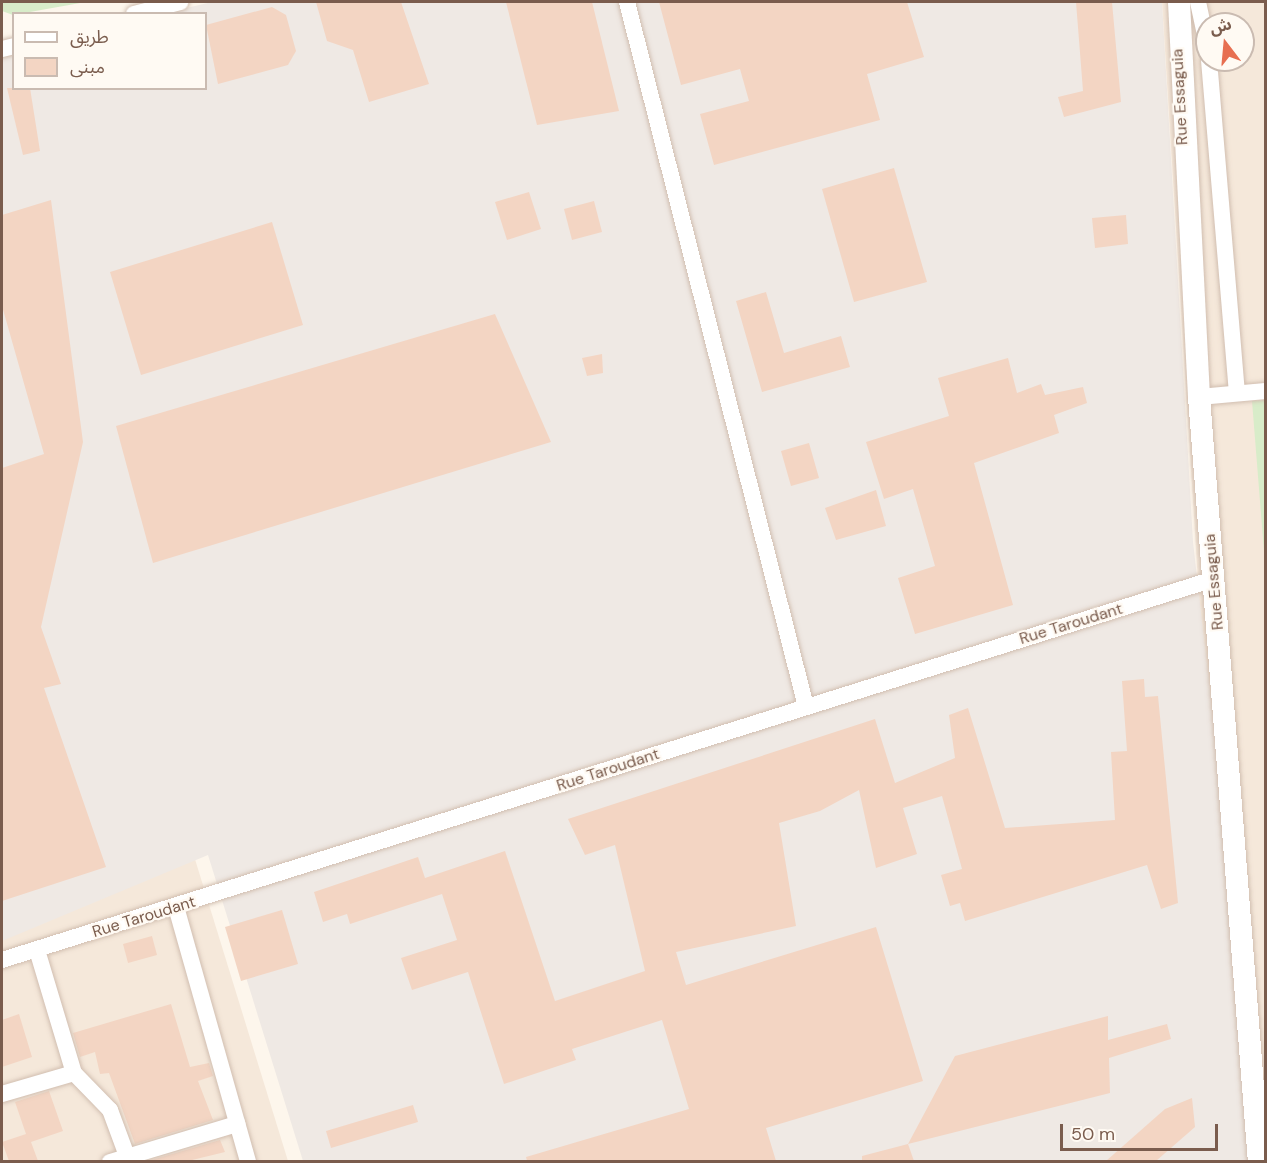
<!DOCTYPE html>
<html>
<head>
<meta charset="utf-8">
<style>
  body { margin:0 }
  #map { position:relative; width:1267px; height:1163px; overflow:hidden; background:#fdf6ec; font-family:"DM Sans","Noto Sans Arabic",sans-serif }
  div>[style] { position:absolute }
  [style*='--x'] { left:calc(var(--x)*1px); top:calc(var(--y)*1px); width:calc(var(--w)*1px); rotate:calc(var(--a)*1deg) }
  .residential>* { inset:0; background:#f5e8da }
  .industrial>* { inset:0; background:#efe9e4 }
  .green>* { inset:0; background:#d8ecc9 }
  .building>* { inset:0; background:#f3d5c3 }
  .roads { filter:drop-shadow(0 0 2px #d1beb0) drop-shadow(0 0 2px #d1beb0) }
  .street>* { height:16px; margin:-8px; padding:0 8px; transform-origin:8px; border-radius:8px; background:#fff }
  .secondary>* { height:22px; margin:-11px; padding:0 11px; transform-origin:11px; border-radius:11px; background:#fff }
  span { translate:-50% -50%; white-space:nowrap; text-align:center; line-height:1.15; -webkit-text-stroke:4.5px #fffaf3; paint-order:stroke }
  .street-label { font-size:16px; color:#7a5c4d }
  .frame { position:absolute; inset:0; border:3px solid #7a5c4d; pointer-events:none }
  .legend { position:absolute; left:12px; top:12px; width:195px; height:78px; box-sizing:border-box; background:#fffaf3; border:2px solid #cabbb1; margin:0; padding:8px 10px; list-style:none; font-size:18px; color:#7a5c4d }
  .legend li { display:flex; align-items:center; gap:12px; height:30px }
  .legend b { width:30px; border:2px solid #cabbb1 }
  .north { position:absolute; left:1195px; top:12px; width:60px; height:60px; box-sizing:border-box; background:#fffaf3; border:2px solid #cabbb1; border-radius:50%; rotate:344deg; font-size:16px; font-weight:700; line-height:24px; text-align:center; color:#7a5c4d }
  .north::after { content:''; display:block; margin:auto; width:21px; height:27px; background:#e76f51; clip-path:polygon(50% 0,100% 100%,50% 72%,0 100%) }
  .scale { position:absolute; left:1060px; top:1124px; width:158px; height:27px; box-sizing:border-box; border:3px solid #7a5c4d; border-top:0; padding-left:8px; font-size:18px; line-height:21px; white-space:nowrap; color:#7a5c4d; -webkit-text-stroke:4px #fffaf3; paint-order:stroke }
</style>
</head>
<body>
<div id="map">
  <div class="residential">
    <i style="clip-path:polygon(evenodd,1162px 2px,1265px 2px,1265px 1161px,1234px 1161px,1162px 2px,1207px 24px,1243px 24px,1243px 60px,1207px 60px,1207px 24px)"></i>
    <i style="clip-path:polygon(194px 856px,288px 1161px,2px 1162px,2px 937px)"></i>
  </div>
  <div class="industrial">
    <i style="clip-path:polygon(212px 2px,1162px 2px,1193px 542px,1264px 1161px,303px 1161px,208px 855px,2px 941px,2px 56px,13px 53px,14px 88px,206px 88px,206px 14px,165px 13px)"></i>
  </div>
  <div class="green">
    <i style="clip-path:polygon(2px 2px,86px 2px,13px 15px,2px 11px)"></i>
    <i style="clip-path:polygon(1265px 400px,1266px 400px,1265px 564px,1252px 401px)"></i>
  </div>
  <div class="building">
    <i style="clip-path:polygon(316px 2px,401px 2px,429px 84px,369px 102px,353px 50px,327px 41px)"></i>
    <i style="clip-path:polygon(506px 2px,592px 2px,619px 111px,537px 125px)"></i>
    <i style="clip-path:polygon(659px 2px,907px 2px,924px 57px,867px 74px,880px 120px,714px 165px,700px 114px,749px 101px,740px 69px,681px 85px)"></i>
    <i style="clip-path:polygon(1076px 2px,1112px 2px,1121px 102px,1064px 117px,1058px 97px,1083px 91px)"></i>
    <i style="clip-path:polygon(272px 7px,286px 15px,296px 51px,288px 65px,218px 84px,206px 25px)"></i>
    <i style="clip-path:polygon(7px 88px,30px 88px,40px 151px,23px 155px)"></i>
    <i style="clip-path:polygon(894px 168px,927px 282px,854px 302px,822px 189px)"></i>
    <i style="clip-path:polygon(529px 192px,541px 229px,507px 240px,495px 202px)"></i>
    <i style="clip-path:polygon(51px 200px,83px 442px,41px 627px,61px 684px,44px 688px,106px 867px,2px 901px,2px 468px,44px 454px,2px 306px,2px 215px)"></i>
    <i style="clip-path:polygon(594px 201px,602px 232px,572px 240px,564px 209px)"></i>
    <i style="clip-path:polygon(1126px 215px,1128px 244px,1095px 248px,1092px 218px)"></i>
    <i style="clip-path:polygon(272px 222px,303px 325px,141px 375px,110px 272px)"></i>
    <i style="clip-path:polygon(766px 292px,784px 353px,841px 336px,850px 367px,762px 392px,736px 301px)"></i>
    <i style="clip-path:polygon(495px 314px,551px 442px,153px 563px,116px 426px)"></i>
    <i style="clip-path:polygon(602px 354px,603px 373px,587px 376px,582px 358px)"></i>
    <i style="clip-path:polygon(1008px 358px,1017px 393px,1041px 384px,1045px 395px,1083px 387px,1087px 403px,1054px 415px,1059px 433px,974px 463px,1013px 605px,915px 634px,898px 578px,935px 566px,913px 489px,884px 499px,866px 442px,949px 416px,938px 378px)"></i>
    <i style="clip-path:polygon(809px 443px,819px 478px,791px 486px,781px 451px)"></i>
    <i style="clip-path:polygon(876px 490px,886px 526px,836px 540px,825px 508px)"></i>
    <i style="clip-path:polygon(1144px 679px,1145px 697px,1158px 696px,1178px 903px,1161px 909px,1147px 865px,965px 921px,960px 903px,950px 906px,941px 875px,962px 869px,942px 796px,903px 808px,917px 854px,876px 868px,859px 790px,820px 811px,779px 823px,796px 926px,676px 952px,686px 985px,876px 927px,923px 1081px,766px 1128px,776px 1161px,527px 1161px,526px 1157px,689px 1109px,662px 1020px,572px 1049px,576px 1060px,504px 1084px,468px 972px,412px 990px,401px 958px,457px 940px,442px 894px,350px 924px,347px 914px,323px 922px,314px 892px,418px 857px,425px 878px,505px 851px,555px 1001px,645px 971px,615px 845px,585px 855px,568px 819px,875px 719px,895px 783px,955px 758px,949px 715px,968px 708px,1005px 828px,1115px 820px,1111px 752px,1127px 751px,1122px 681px)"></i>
    <i style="clip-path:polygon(282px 910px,298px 964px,241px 981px,225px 927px)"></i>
    <i style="clip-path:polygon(152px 936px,157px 955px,128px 963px,123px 944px)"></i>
    <i style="clip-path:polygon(171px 1004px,190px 1067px,209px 1063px,213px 1076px,198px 1081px,213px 1120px,135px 1144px,109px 1073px,100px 1074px,95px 1052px,80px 1057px,73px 1033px)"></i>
    <i style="clip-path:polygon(19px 1014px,32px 1057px,2px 1067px,2px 1020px)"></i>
    <i style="clip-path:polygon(1108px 1016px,1108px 1040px,1167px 1024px,1171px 1039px,1109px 1058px,1110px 1093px,908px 1144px,955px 1056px)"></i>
    <i style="clip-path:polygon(49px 1091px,63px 1131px,31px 1142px,38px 1161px,9px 1161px,2px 1142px,26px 1134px,15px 1102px)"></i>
    <i style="clip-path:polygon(1192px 1098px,1195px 1127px,1156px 1161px,1106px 1161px,1165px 1109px)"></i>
    <i style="clip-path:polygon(413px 1105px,418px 1122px,331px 1148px,326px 1131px)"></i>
    <i style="clip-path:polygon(220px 1140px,225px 1152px,188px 1161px,148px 1161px)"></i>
    <i style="clip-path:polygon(908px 1144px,914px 1161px,862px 1161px,862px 1156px)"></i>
  </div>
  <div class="roads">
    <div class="street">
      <i style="--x:627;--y:2;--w:727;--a:75.75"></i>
      <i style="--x:1198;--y:2;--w:43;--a:77.9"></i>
      <i style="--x:134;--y:14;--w:48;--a:-14.6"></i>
      <i style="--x:2;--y:49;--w:12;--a:-14"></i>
      <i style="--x:1209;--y:60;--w:334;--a:85.2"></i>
      <i style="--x:1199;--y:397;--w:67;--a:-5.1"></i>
      <i style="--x:176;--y:907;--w:265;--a:74.2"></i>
      <i style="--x:37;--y:950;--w:128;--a:73.3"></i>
      <i style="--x:74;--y:1073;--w:52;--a:45.8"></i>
      <i style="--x:110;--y:1110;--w:49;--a:69.7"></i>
      <i style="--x:2;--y:960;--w:1270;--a:-17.45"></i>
      <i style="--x:2;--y:1094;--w:75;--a:-16.3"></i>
      <i style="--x:110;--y:1162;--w:133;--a:-16.7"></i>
    </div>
    <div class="secondary">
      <i style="--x:1179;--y:2;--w:396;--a:87.1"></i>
      <i style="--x:1199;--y:397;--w:767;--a:85.52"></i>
    </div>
  </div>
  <div class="street-label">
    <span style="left:1180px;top:97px;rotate:-93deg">Rue Essaguia</span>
    <span style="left:1214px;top:582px;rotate:-95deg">Rue Essaguia</span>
    <span style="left:1071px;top:624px;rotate:-17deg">Rue Taroudant</span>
    <span style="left:608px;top:770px;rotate:-18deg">Rue Taroudant</span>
    <span style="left:144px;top:917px;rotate:-17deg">Rue Taroudant</span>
  </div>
  <div class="frame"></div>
  <ul class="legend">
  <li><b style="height:8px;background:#fff"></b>طريق</li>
  <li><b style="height:16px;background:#f3d5c3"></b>مبنى</li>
  </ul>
  <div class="north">ش</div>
  <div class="scale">50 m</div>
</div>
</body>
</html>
